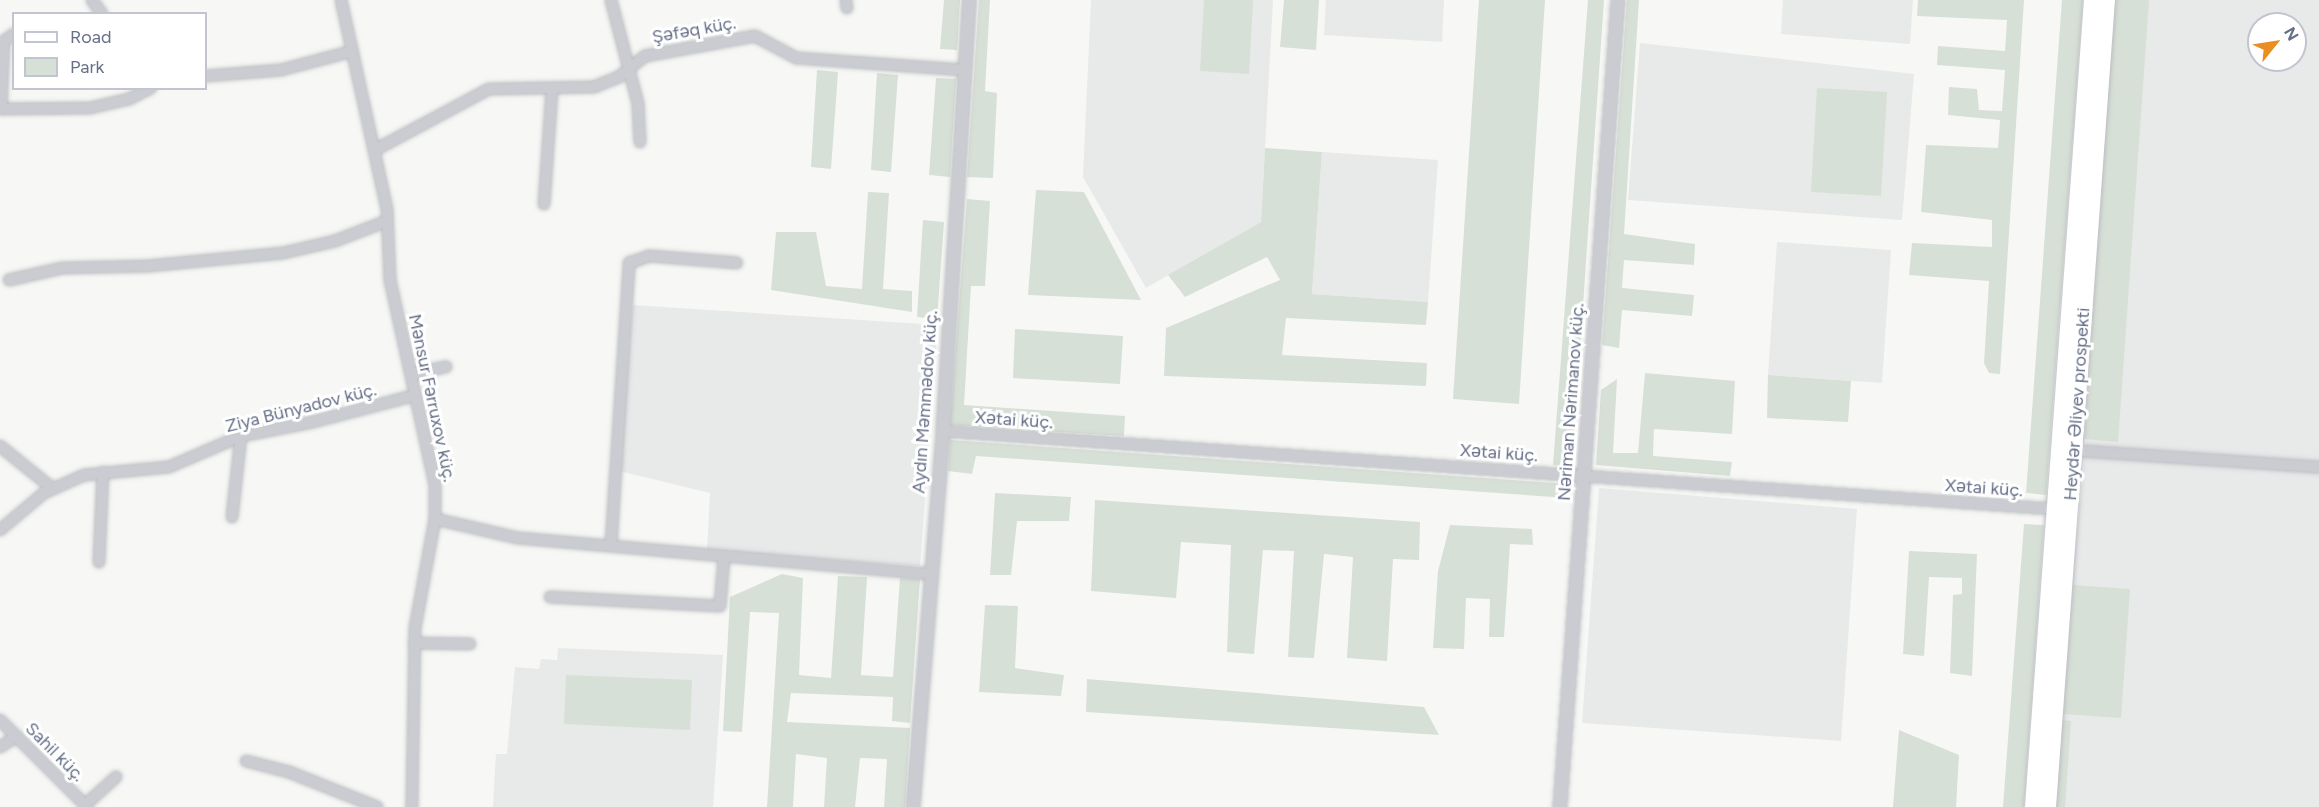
<!DOCTYPE html>
<html>
<head>
<meta charset="utf-8">
<style>
  body { margin:0 }
  #map { position:relative; width:2319px; height:807px; overflow:hidden; background:#f7f8f5; font-family:Figtree,sans-serif }
  div>[style] { position:absolute }
  [style*='--x'] { left:calc(var(--x)*1px); top:calc(var(--y)*1px); width:calc(var(--w)*1px); rotate:calc(var(--a)*1deg) }
  .built>* { inset:0; background:#e8e9e9 }
  .green>* { inset:0; background:#d7e0d6 }
  .roads { filter:drop-shadow(0 0 2px #bbbdc2) drop-shadow(0 0 2px #bbbdc2) }
  .minor>* { height:10px; margin:-5px; padding:0 5px; transform-origin:5px; border-radius:5px; background:#cbccd1 }
  .tertiary>* { height:12px; margin:-6px; padding:0 6px; transform-origin:6px; border-radius:6px; background:#cbccd1 }
  .primary>* { height:16px; margin:-8px; padding:0 8px; transform-origin:8px; border-radius:8px; background:#fff }
  span { translate:-50% -50%; white-space:nowrap; text-align:center; line-height:1.15; -webkit-text-stroke:6px #fff; paint-order:stroke }
  .street-label { font-size:18px; color:#666f88 }
  .legend { position:absolute; left:12px; top:12px; width:195px; height:78px; box-sizing:border-box; background:#fff; border:2px solid #c2c5cf; margin:0; padding:8px 10px; list-style:none; font-size:18px; color:#666f88 }
  .legend li { display:flex; align-items:center; gap:12px; height:30px }
  .legend b { width:30px; border:2px solid #c2c5cf }
  .north { position:absolute; left:2247px; top:12px; width:60px; height:60px; box-sizing:border-box; background:#fff; border:2px solid #c2c5cf; border-radius:50%; rotate:60deg; font-size:16px; font-weight:700; line-height:24px; text-align:center; color:#666f88 }
  .north::after { content:''; display:block; margin:auto; width:21px; height:27px; background:#ea8d23; clip-path:polygon(50% 0,100% 100%,50% 72%,0 100%) }
</style>
</head>
<body>
<div id="map">
  <div class="built">
    <i style="clip-path:polygon(1091px 0,1273px 0,1261px 222px,1146px 288px,1083px 177px)"></i>
    <i style="clip-path:polygon(1326px 0,1444px 0,1442px 42px,1324px 35px)"></i>
    <i style="clip-path:polygon(1783px 0,1913px 0,1910px 44px,1781px 34px)"></i>
    <i style="clip-path:polygon(evenodd,2133px 0,2319px 0,2319px 807px,2048px 807px,2133px 0,2259px 24px,2295px 24px,2295px 60px,2259px 60px,2259px 24px)"></i>
    <i style="clip-path:polygon(1640px 43px,1914px 74px,1902px 220px,1628px 200px)"></i>
    <i style="clip-path:polygon(1322px 152px,1438px 160px,1428px 302px,1312px 294px)"></i>
    <i style="clip-path:polygon(1777px 242px,1891px 250px,1882px 383px,1768px 375px)"></i>
    <i style="clip-path:polygon(633px 305px,938px 325px,920px 566px,707px 550px,710px 493px,619px 471px)"></i>
    <i style="clip-path:polygon(1599px 488px,1857px 509px,1841px 741px,1582px 723px)"></i>
    <i style="clip-path:polygon(558px 648px,723px 655px,713px 807px,493px 807px,496px 754px,507px 754px,515px 667px,539px 669px,541px 659px,557px 660px)"></i>
  </div>
  <div class="green">
    <i style="clip-path:polygon(944px 0,960px 0,957px 50px,940px 49px)"></i>
    <i style="clip-path:polygon(979px 0,990px 0,985px 91px,997px 93px,993px 178px,967px 177px)"></i>
    <i style="clip-path:polygon(1204px 0,1253px 0,1249px 74px,1200px 71px)"></i>
    <i style="clip-path:polygon(1284px 0,1319px 0,1316px 50px,1280px 47px)"></i>
    <i style="clip-path:polygon(1479px 0,1545px 0,1519px 404px,1453px 399px)"></i>
    <i style="clip-path:polygon(1588px 0,1604px 0,1572px 466px,1553px 465px)"></i>
    <i style="clip-path:polygon(1627px 0,1639px 0,1624px 234px,1695px 244px,1694px 265px,1624px 260px,1622px 288px,1694px 295px,1692px 316px,1622px 310px,1619px 348px,1602px 345px)"></i>
    <i style="clip-path:polygon(1918px 0,2024px 0,2000px 374px,1989px 373px,1984px 363px,1989px 281px,1909px 275px,1912px 243px,1992px 247px,1992px 220px,1921px 212px,1926px 145px,1998px 148px,2000px 120px,1948px 115px,1949px 87px,1977px 89px,1979px 110px,2002px 111px,2005px 70px,1937px 65px,1938px 46px,2005px 51px,2007px 20px,1917px 16px)"></i>
    <i style="clip-path:polygon(2062px 0,2083px 0,2046px 495px,2026px 493px)"></i>
    <i style="clip-path:polygon(2114px 0,2149px 0,2118px 442px,2084px 439px)"></i>
    <i style="clip-path:polygon(817px 70px,838px 72px,831px 169px,811px 167px)"></i>
    <i style="clip-path:polygon(877px 73px,898px 75px,891px 172px,871px 170px)"></i>
    <i style="clip-path:polygon(936px 78px,956px 79px,950px 177px,929px 175px)"></i>
    <i style="clip-path:polygon(1817px 88px,1887px 92px,1881px 196px,1811px 192px)"></i>
    <i style="clip-path:polygon(1265px 148px,1322px 152px,1312px 294px,1428px 302px,1426px 325px,1286px 318px,1282px 355px,1427px 363px,1426px 386px,1164px 376px,1166px 328px,1280px 280px,1267px 257px,1185px 297px,1168px 275px,1261px 222px)"></i>
    <i style="clip-path:polygon(1036px 190px,1084px 192px,1141px 300px,1028px 295px)"></i>
    <i style="clip-path:polygon(868px 192px,889px 193px,883px 289px,912px 291px,912px 312px,771px 290px,776px 232px,816px 232px,826px 286px,862px 289px)"></i>
    <i style="clip-path:polygon(967px 199px,990px 201px,985px 286px,971px 286px,964px 405px,1125px 416px,1124px 436px,950px 425px)"></i>
    <i style="clip-path:polygon(923px 220px,944px 222px,937px 319px,917px 317px)"></i>
    <i style="clip-path:polygon(1015px 329px,1123px 336px,1120px 384px,1013px 378px)"></i>
    <i style="clip-path:polygon(1645px 373px,1735px 381px,1732px 434px,1654px 429px,1653px 456px,1732px 462px,1730px 476px,1596px 465px,1601px 390px,1617px 379px,1613px 453px,1638px 453px)"></i>
    <i style="clip-path:polygon(1768px 375px,1851px 381px,1848px 422px,1767px 418px)"></i>
    <i style="clip-path:polygon(950px 440px,1569px 484px,1568px 498px,976px 456px,972px 474px,948px 471px)"></i>
    <i style="clip-path:polygon(995px 493px,1071px 497px,1069px 521px,1017px 521px,1011px 575px,990px 575px)"></i>
    <i style="clip-path:polygon(1095px 500px,1420px 522px,1419px 560px,1393px 559px,1387px 661px,1347px 658px,1353px 557px,1324px 554px,1314px 658px,1288px 657px,1294px 551px,1263px 550px,1254px 654px,1227px 652px,1231px 545px,1181px 542px,1176px 598px,1091px 591px)"></i>
    <i style="clip-path:polygon(2024px 524px,2044px 525px,2024px 807px,2003px 807px)"></i>
    <i style="clip-path:polygon(1450px 525px,1532px 529px,1533px 545px,1510px 544px,1504px 637px,1489px 637px,1490px 599px,1466px 598px,1464px 649px,1433px 648px,1438px 571px)"></i>
    <i style="clip-path:polygon(1909px 551px,1977px 554px,1972px 676px,1950px 673px,1953px 595px,1962px 594px,1962px 578px,1929px 577px,1924px 656px,1903px 654px)"></i>
    <i style="clip-path:polygon(782px 574px,803px 578px,799px 675px,831px 678px,838px 576px,867px 577px,861px 675px,893px 677px,900px 578px,920px 579px,910px 723px,892px 721px,893px 697px,791px 693px,787px 722px,910px 728px,905px 807px,884px 807px,887px 759px,860px 758px,855px 807px,824px 807px,827px 758px,796px 754px,793px 807px,767px 807px,779px 613px,750px 612px,742px 732px,723px 731px,730px 597px)"></i>
    <i style="clip-path:polygon(2073px 585px,2130px 589px,2121px 718px,2063px 714px)"></i>
    <i style="clip-path:polygon(985px 605px,1018px 606px,1015px 668px,1064px 675px,1061px 696px,979px 692px)"></i>
    <i style="clip-path:polygon(566px 675px,692px 680px,690px 730px,564px 724px)"></i>
    <i style="clip-path:polygon(1087px 679px,1424px 707px,1439px 735px,1086px 712px)"></i>
    <i style="clip-path:polygon(2062px 720px,2071px 721px,2065px 807px,2056px 807px)"></i>
    <i style="clip-path:polygon(1899px 730px,1959px 755px,1956px 807px,1893px 807px)"></i>
  </div>
  <div class="roads">
    <div class="minor">
      <i style="--x:92;--y:0;--w:17;--a:54"></i>
      <i style="--x:341;--y:0;--w:214;--a:77.6"></i>
      <i style="--x:387;--y:209;--w:71;--a:87.6"></i>
      <i style="--x:390;--y:280;--w:210;--a:77.6"></i>
      <i style="--x:435;--y:485;--w:34;--a:90"></i>
      <i style="--x:435;--y:519;--w:111;--a:100.4"></i>
      <i style="--x:415;--y:628;--w:179;--a:91"></i>
      <i style="--x:611;--y:0;--w:107;--a:75.4"></i>
      <i style="--x:638;--y:104;--w:38;--a:87"></i>
      <i style="--x:846;--y:0;--w:8;--a:83"></i>
      <i style="--x:206;--y:76;--w:75;--a:-4.6"></i>
      <i style="--x:281;--y:70;--w:74;--a:-14.8"></i>
      <i style="--x:0;--y:109;--w:90;--a:-0.6"></i>
      <i style="--x:90;--y:108;--w:40;--a:-13"></i>
      <i style="--x:129;--y:99;--w:25;--a:-27"></i>
      <i style="--x:1;--y:109;--w:68;--a:-87.5"></i>
      <i style="--x:4;--y:41;--w:12;--a:-35"></i>
      <i style="--x:375;--y:150;--w:129;--a:-28.2"></i>
      <i style="--x:489;--y:89;--w:105;--a:-1.1"></i>
      <i style="--x:594;--y:87;--w:27;--a:-22"></i>
      <i style="--x:619;--y:77;--w:33;--a:-39"></i>
      <i style="--x:645;--y:56;--w:112;--a:-10.3"></i>
      <i style="--x:755;--y:36;--w:47;--a:28.2"></i>
      <i style="--x:796;--y:58;--w:168;--a:4.1"></i>
      <i style="--x:544;--y:204;--w:115;--a:-86"></i>
      <i style="--x:9;--y:280;--w:54;--a:-12.8"></i>
      <i style="--x:62;--y:268;--w:86;--a:-1.3"></i>
      <i style="--x:148;--y:266;--w:136;--a:-5.5"></i>
      <i style="--x:283;--y:253;--w:53;--a:-13"></i>
      <i style="--x:335;--y:241;--w:56;--a:-21"></i>
      <i style="--x:412;--y:374;--w:35;--a:-12"></i>
      <i style="--x:943;--y:431;--w:1113;--a:4.02"></i>
      <i style="--x:0;--y:446;--w:67;--a:38.9"></i>
      <i style="--x:2068;--y:450;--w:252;--a:3.9"></i>
      <i style="--x:232;--y:517;--w:81;--a:-83.7"></i>
      <i style="--x:435;--y:519;--w:85;--a:12.9"></i>
      <i style="--x:518;--y:538;--w:413;--a:5"></i>
      <i style="--x:0;--y:530;--w:57;--a:-40.1"></i>
      <i style="--x:44;--y:493;--w:44;--a:-24.2"></i>
      <i style="--x:84;--y:475;--w:85;--a:-5.4"></i>
      <i style="--x:169;--y:467;--w:78;--a:-23.3"></i>
      <i style="--x:241;--y:436;--w:73;--a:-11"></i>
      <i style="--x:313;--y:422;--w:106;--a:-14.7"></i>
      <i style="--x:611;--y:545;--w:283;--a:-86.3"></i>
      <i style="--x:629;--y:263;--w:21;--a:-19"></i>
      <i style="--x:649;--y:256;--w:88;--a:4.5"></i>
      <i style="--x:99;--y:562;--w:90;--a:-87.5"></i>
      <i style="--x:550;--y:597;--w:170;--a:3"></i>
      <i style="--x:720;--y:606;--w:49;--a:-85.3"></i>
      <i style="--x:414;--y:643;--w:56;--a:1"></i>
      <i style="--x:0;--y:720;--w:123;--a:45"></i>
      <i style="--x:0;--y:747;--w:20;--a:-33"></i>
      <i style="--x:246;--y:761;--w:44;--a:14.3"></i>
      <i style="--x:289;--y:772;--w:95;--a:21.7"></i>
      <i style="--x:85;--y:805;--w:42;--a:-42.1"></i>
    </div>
    <div class="tertiary">
      <i style="--x:913;--y:807;--w:377;--a:-85.4"></i>
      <i style="--x:943;--y:431;--w:432;--a:-86.5"></i>
      <i style="--x:1560;--y:807;--w:809;--a:-85.89"></i>
    </div>
    <div class="primary">
      <i style="--x:2033;--y:807;--w:809;--a:-85.82"></i>
      <i style="--x:2048;--y:807;--w:809;--a:-85.82"></i>
    </div>
  </div>
  <div class="street-label">
    <span style="left:694px;top:30px;rotate:-10deg">Şəfəq küç.</span>
    <span style="left:432px;top:398px;rotate:78deg">Mənsur Fərruxov küç.</span>
    <span style="left:925px;top:402px;rotate:-86deg">Aydın Məmmədov küç.</span>
    <span style="left:1571px;top:402px;rotate:-86deg">Nəriman Nərimanov küç.</span>
    <span style="left:2077px;top:404px;rotate:-86deg">Heydər Əliyev prospekti</span>
    <span style="left:301px;top:408px;rotate:-14deg">Ziya Bünyadov küç.</span>
    <span style="left:1014px;top:420px;rotate:4deg">Xətai küç.</span>
    <span style="left:1499px;top:453px;rotate:4deg">Xətai küç.</span>
    <span style="left:1984px;top:488px;rotate:4deg">Xətai küç.</span>
    <span style="left:55px;top:752px;rotate:45deg">Sahil küç.</span>
  </div>
  <ul class="legend">
  <li><b style="height:8px;background:#fff"></b>Road</li>
  <li><b style="height:16px;background:#d7e0d6"></b>Park</li>
  </ul>
  <div class="north">N</div>
</div>
</body>
</html>
